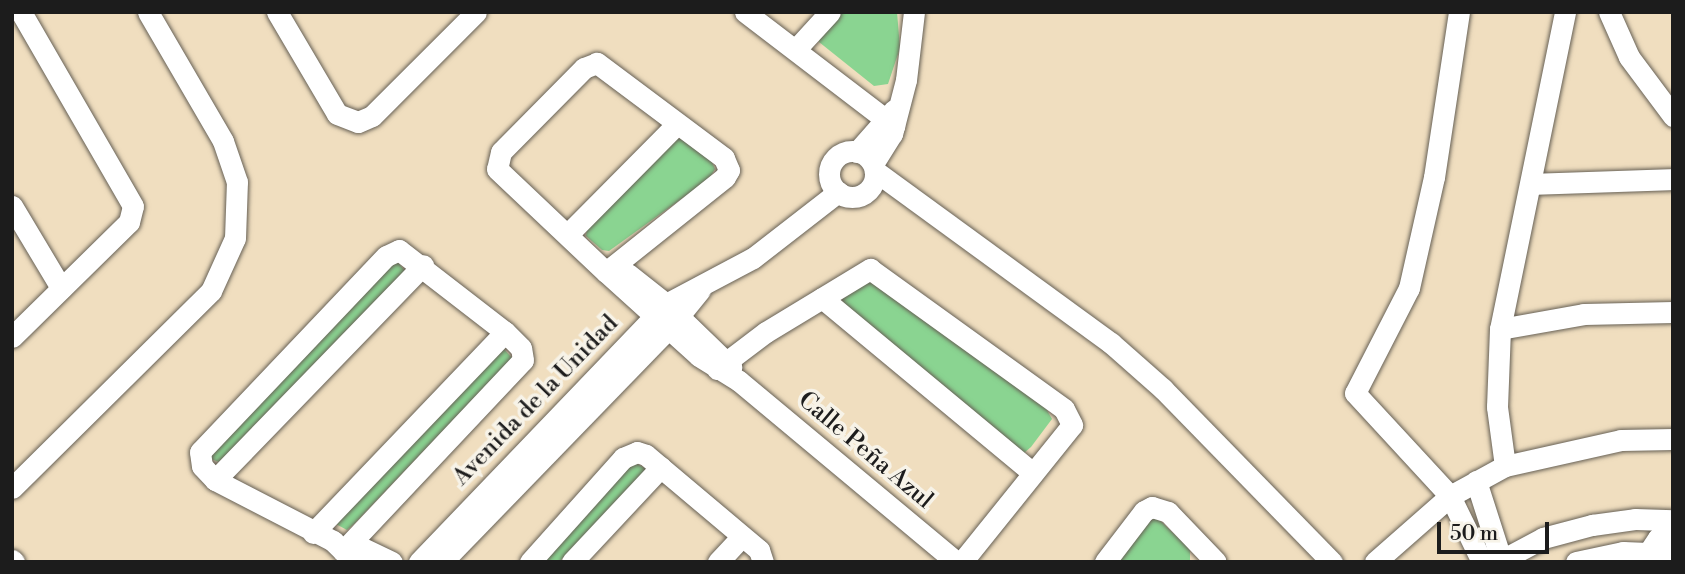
<!DOCTYPE html>
<html>
<head>
<meta charset="utf-8">
<style>
  body { margin:0 }
  #map { position:relative; width:1685px; height:574px; overflow:hidden; background:#f0debf; font-family:"Libre Bodoni",serif }
  div>[style] { position:absolute }
  [style*='--x'] { left:calc(var(--x)*1px); top:calc(var(--y)*1px); width:calc(var(--w)*1px); rotate:calc(var(--a)*1deg) }
  .green>* { inset:0; background:#8ad491 }
  .roads { filter:drop-shadow(0 0 2px #666055) drop-shadow(0 0 2px #666055) }
  .minor>* { height:21px; margin:-10.5px; padding:0 10.5px; transform-origin:10.5px; border-radius:10.5px; background:#fff }
  .minor>.ring { margin:-10.5px; padding:0; box-sizing:content-box; background:none; border:21px solid #fff; border-radius:50% }
  span { translate:-50% -50%; white-space:nowrap; text-align:center; line-height:1.15; -webkit-text-stroke:7px #f7f3e8; paint-order:stroke }
  .street-label { font-size:24px; color:#1c1c1c }
  .frame { position:absolute; inset:0; border:14px solid #1c1c1c; pointer-events:none }
  .scale { position:absolute; left:1437px; top:522px; width:112px; height:32px; box-sizing:border-box; border:4px solid #1c1c1c; border-top:0; padding-left:9px; font-size:21px; line-height:24px; white-space:nowrap; color:#1c1c1c; -webkit-text-stroke:5px #f7f3e8; paint-order:stroke }
</style>
</head>
<body>
<div id="map">
  <div class="green">
    <i style="clip-path:polygon(841px 12px,897px 12px,900px 48px,888px 84px,874px 86px,819px 42px,821px 32px)"></i>
    <i style="clip-path:polygon(670px 139px,681px 139px,711px 160px,715px 169px,709px 179px,609px 251px,602px 250px,586px 236px,587px 228px)"></i>
    <i style="clip-path:polygon(393px 256px,405px 271px,219px 462px,211px 459px,208px 445px)"></i>
    <i style="clip-path:polygon(874px 278px,1044px 405px,1052px 419px,1031px 447px,1024px 453px,847px 308px,842px 300px,846px 293px)"></i>
    <i style="clip-path:polygon(502px 347px,512px 358px,355px 523px,347px 530px,334px 523px)"></i>
    <i style="clip-path:polygon(631px 461px,645px 468px,645px 475px,559px 562px,535px 562px)"></i>
    <i style="clip-path:polygon(1154px 515px,1190px 549px,1190px 562px,1112px 562px)"></i>
  </div>
  <div class="roads">
    <div class="minor">
      <i style="--x:277;--y:12;--w:118;--a:59.5"></i>
      <i style="--x:337;--y:114;--w:22;--a:21"></i>
      <i style="--x:358;--y:122;--w:15;--a:-23"></i>
      <i style="--x:372;--y:116;--w:147;--a:-45"></i>
      <i style="--x:745;--y:12;--w:188;--a:37.4"></i>
      <i style="--x:1459;--y:12;--w:167;--a:98.6"></i>
      <i style="--x:1434;--y:177;--w:114;--a:102.7"></i>
      <i style="--x:1409;--y:288;--w:118;--a:117.2"></i>
      <i style="--x:1355;--y:393;--w:140;--a:47.3"></i>
      <i style="--x:1450;--y:496;--w:73;--a:64.1"></i>
      <i style="--x:1609;--y:12;--w:49;--a:66"></i>
      <i style="--x:1629;--y:57;--w:74;--a:53.3"></i>
      <i style="--x:796;--y:49;--w:50;--a:-47.4"></i>
      <i class="ring" style="left:829px;top:151px;width:25px;height:25px"></i>
      <i style="--x:857;--y:152;--w:56;--a:-48.6"></i>
      <i style="--x:873;--y:164;--w:36;--a:-58"></i>
      <i style="--x:892;--y:134;--w:56;--a:-75.5"></i>
      <i style="--x:906;--y:80;--w:68;--a:-83.3"></i>
      <i style="--x:875;--y:171;--w:292;--a:36.1"></i>
      <i style="--x:1111;--y:343;--w:69;--a:41.5"></i>
      <i style="--x:1163;--y:389;--w:242;--a:45.7"></i>
      <i style="--x:1532;--y:184;--w:141;--a:-2"></i>
      <i style="--x:12;--y:206;--w:96;--a:59.1"></i>
      <i style="--x:568;--y:234;--w:155;--a:-45.3"></i>
      <i style="--x:606;--y:272;--w:152;--a:-38.6"></i>
      <i style="--x:725;--y:177;--w:8;--a:-60"></i>
      <i style="--x:729;--y:170;--w:13;--a:-113"></i>
      <i style="--x:724;--y:158;--w:159;--a:-143.2"></i>
      <i style="--x:597;--y:63;--w:14;--a:159"></i>
      <i style="--x:584;--y:68;--w:118;--a:134.7"></i>
      <i style="--x:501;--y:152;--w:17;--a:103"></i>
      <i style="--x:497;--y:169;--w:150;--a:43.4"></i>
      <i style="--x:606;--y:272;--w:125;--a:42.1"></i>
      <i style="--x:699;--y:356;--w:47;--a:32"></i>
      <i style="--x:739;--y:381;--w:283;--a:39.8"></i>
      <i style="--x:628;--y:274;--w:48;--a:38.3"></i>
      <i style="--x:666;--y:304;--w:91;--a:44.1"></i>
      <i style="--x:822;--y:298;--w:274;--a:39.7"></i>
      <i style="--x:1500;--y:329;--w:85;--a:-10.1"></i>
      <i style="--x:1584;--y:314;--w:89;--a:-1.3"></i>
      <i style="--x:12;--y:337;--w:164;--a:-44.5"></i>
      <i style="--x:129;--y:222;--w:16;--a:-76"></i>
      <i style="--x:133;--y:206;--w:224;--a:-120"></i>
      <i style="--x:717;--y:369;--w:61;--a:-37.1"></i>
      <i style="--x:766;--y:332;--w:122;--a:-31.2"></i>
      <i style="--x:870;--y:269;--w:239;--a:35.8"></i>
      <i style="--x:1064;--y:409;--w:18;--a:63"></i>
      <i style="--x:1072;--y:425;--w:176;--a:128.8"></i>
      <i style="--x:1505;--y:466;--w:60;--a:-97.7"></i>
      <i style="--x:1497;--y:407;--w:78;--a:-87.8"></i>
      <i style="--x:1500;--y:329;--w:324;--a:-78.4"></i>
      <i style="--x:215;--y:480;--w:299;--a:-45.9"></i>
      <i style="--x:1476;--y:481;--w:85;--a:72.2"></i>
      <i style="--x:12;--y:488;--w:280;--a:-44.7"></i>
      <i style="--x:211;--y:291;--w:58;--a:-65.6"></i>
      <i style="--x:235;--y:238;--w:56;--a:-88"></i>
      <i style="--x:237;--y:182;--w:43;--a:-108.9"></i>
      <i style="--x:223;--y:141;--w:149;--a:-120.2"></i>
      <i style="--x:313;--y:533;--w:278;--a:-46.3"></i>
      <i style="--x:352;--y:543;--w:44;--a:25.4"></i>
      <i style="--x:1650;--y:550;--w:14;--a:-56"></i>
      <i style="--x:1658;--y:538;--w:15;--a:-8"></i>
      <i style="--x:343;--y:551;--w:262;--a:-46.7"></i>
      <i style="--x:523;--y:360;--w:12;--a:-99"></i>
      <i style="--x:521;--y:348;--w:23;--a:-135"></i>
      <i style="--x:505;--y:332;--w:134;--a:-142.3"></i>
      <i style="--x:399;--y:250;--w:14;--a:155"></i>
      <i style="--x:386;--y:256;--w:270;--a:133.5"></i>
      <i style="--x:200;--y:452;--w:14;--a:82"></i>
      <i style="--x:202;--y:466;--w:19;--a:47"></i>
      <i style="--x:215;--y:480;--w:133;--a:27.3"></i>
      <i style="--x:333;--y:541;--w:14;--a:45"></i>
      <i style="--x:343;--y:551;--w:25;--a:27"></i>
      <i style="--x:12;--y:560;--w:3;--a:45"></i>
      <i style="--x:419;--y:562;--w:357;--a:-46.2"></i>
      <i style="--x:666;--y:304;--w:98;--a:-27.9"></i>
      <i style="--x:753;--y:258;--w:108;--a:-37.8"></i>
      <i style="--x:442;--y:562;--w:326;--a:-45.9"></i>
      <i style="--x:669;--y:328;--w:49;--a:-50.8"></i>
      <i style="--x:530;--y:562;--w:140;--a:-48.2"></i>
      <i style="--x:623;--y:458;--w:15;--a:-23"></i>
      <i style="--x:637;--y:452;--w:9;--a:18"></i>
      <i style="--x:646;--y:455;--w:148;--a:40.1"></i>
      <i style="--x:759;--y:550;--w:13;--a:72"></i>
      <i style="--x:572;--y:562;--w:130;--a:-46.9"></i>
      <i style="--x:718;--y:562;--w:35;--a:-47"></i>
      <i style="--x:1105;--y:562;--w:64;--a:-52.6"></i>
      <i style="--x:1144;--y:511;--w:9;--a:-27"></i>
      <i style="--x:1152;--y:507;--w:17;--a:17"></i>
      <i style="--x:1168;--y:512;--w:69;--a:46.2"></i>
      <i style="--x:1375;--y:562;--w:100;--a:-41.3"></i>
      <i style="--x:1450;--y:496;--w:63;--a:-28.6"></i>
      <i style="--x:1505;--y:466;--w:119;--a:-12.6"></i>
      <i style="--x:1621;--y:440;--w:52;--a:-1.1"></i>
      <i style="--x:1498;--y:562;--w:51;--a:-28.1"></i>
      <i style="--x:1543;--y:538;--w:51;--a:-14.9"></i>
      <i style="--x:1592;--y:525;--w:43;--a:-7.9"></i>
      <i style="--x:1635;--y:519;--w:38;--a:2"></i>
      <i style="--x:1576;--y:562;--w:48;--a:-12"></i>
      <i style="--x:1623;--y:552;--w:50;--a:2.3"></i>
    </div>
  </div>
  <div class="street-label">
    <span style="left:536px;top:401px;rotate:-46deg">Avenida de la Unidad</span>
    <span style="left:865px;top:451px;rotate:40deg">Calle Peña Azul</span>
  </div>
  <div class="frame"></div>
  <div class="scale">50 m</div>
</div>
</body>
</html>
